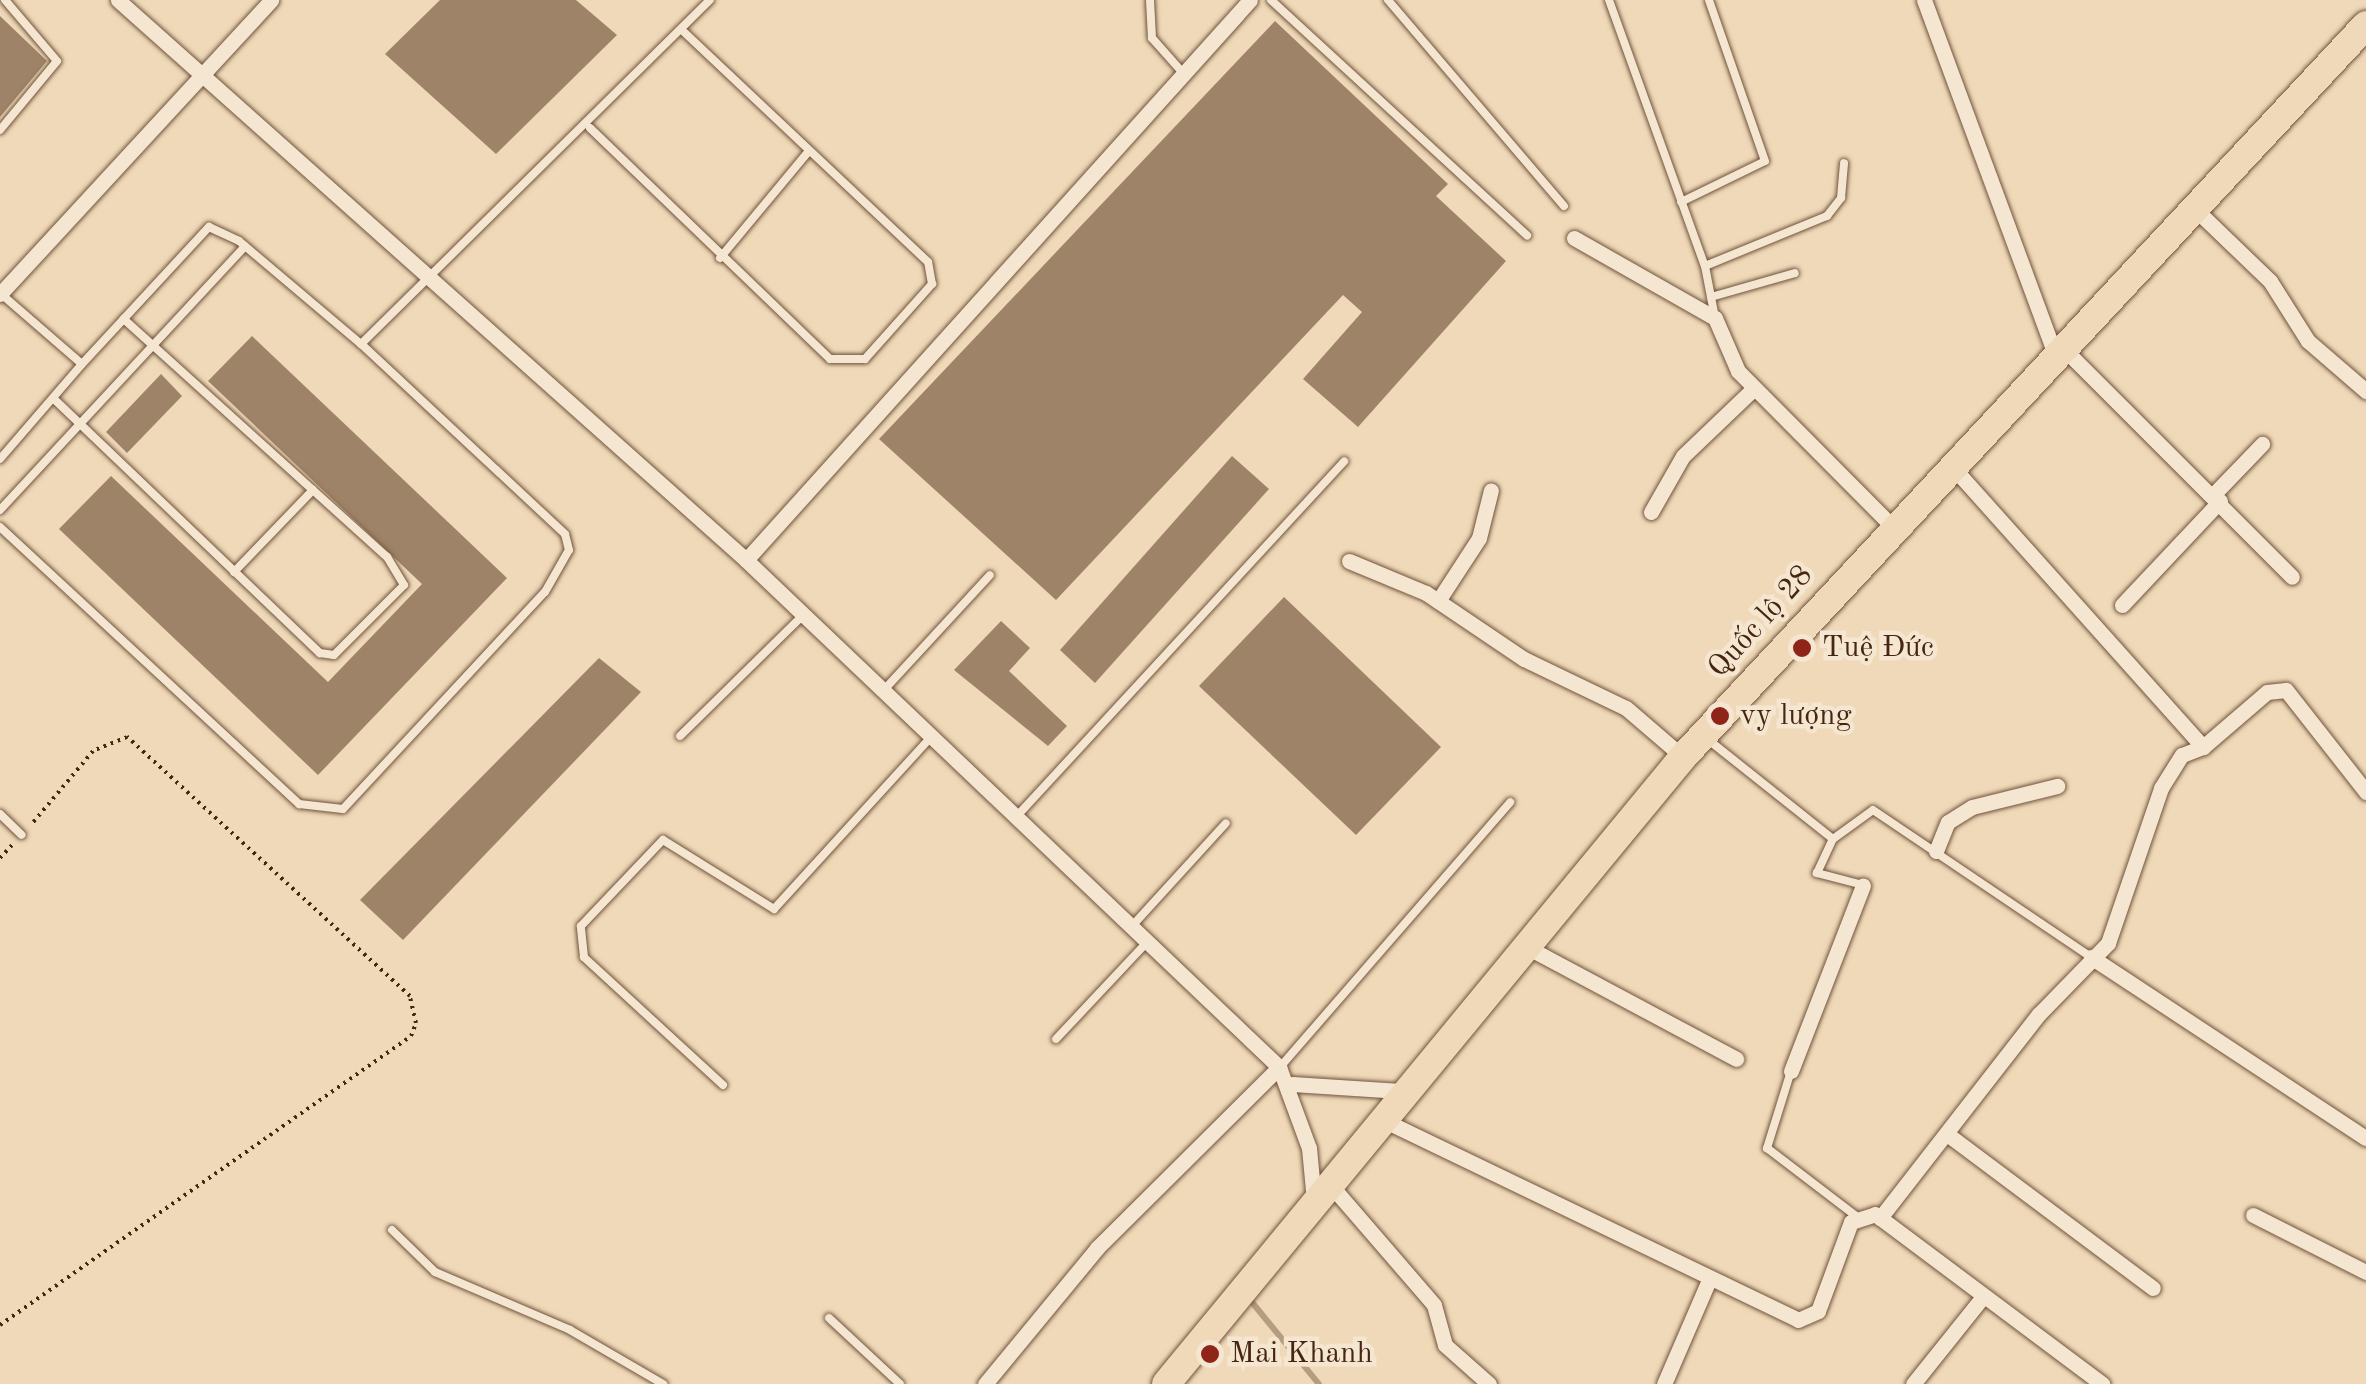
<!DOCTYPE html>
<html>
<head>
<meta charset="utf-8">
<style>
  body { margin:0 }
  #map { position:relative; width:2366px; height:1384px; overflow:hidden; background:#efd9b8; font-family:"Old Standard TT",serif }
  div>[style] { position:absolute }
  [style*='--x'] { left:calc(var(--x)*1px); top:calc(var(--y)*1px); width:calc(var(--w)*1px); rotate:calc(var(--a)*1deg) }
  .stream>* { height:6px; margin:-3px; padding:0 3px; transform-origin:3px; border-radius:3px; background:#b69c80 }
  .building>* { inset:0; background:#9e8368 }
  .path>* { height:4px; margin-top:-2px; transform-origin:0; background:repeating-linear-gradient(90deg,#462612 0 2.5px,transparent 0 7.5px) }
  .roads { filter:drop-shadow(0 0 2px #70533c) drop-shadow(0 0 2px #70533c) }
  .lane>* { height:8px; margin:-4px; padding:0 4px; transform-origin:4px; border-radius:4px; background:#f5e6d1 }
  .street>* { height:15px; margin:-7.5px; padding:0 7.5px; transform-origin:7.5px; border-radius:7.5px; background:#f5e6d1 }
  .highway>* { height:28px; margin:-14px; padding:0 14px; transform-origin:14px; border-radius:14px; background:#efd9b8 }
  .dots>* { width:28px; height:28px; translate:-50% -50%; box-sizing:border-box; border:5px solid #f5e6d1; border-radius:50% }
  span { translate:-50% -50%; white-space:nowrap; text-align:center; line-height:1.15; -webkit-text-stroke:9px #f5e6d1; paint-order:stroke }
  .street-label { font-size:30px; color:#462612 }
  .poi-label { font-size:30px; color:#462612 }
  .left { translate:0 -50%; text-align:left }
</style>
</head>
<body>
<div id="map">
  <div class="stream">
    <i style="--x:1251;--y:1301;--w:107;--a:50.7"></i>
  </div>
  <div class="building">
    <i style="clip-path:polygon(440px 0,576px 0,617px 35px,496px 154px,385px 54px)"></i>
    <i style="clip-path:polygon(0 16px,47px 61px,0 117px)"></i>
    <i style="clip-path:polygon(1275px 21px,1448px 184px,1436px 196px,1506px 261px,1358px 427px,1303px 379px,1362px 312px,1343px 295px,1056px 600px,879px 439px)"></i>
    <i style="clip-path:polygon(252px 336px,507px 578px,318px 775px,59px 529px,111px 476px,328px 682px,422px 584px,208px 381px)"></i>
    <i style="clip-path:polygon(161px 374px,182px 396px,127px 453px,106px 432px)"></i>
    <i style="clip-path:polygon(1232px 456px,1269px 489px,1095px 683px,1060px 650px)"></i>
    <i style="clip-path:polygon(1284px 597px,1441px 747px,1356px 835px,1199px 686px)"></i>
    <i style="clip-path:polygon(1001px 621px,1030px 648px,1009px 671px,1067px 726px,1048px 746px,954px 670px)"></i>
    <i style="clip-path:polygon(599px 658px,641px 692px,403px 940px,360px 900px)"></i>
  </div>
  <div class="path">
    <i style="--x:0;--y:858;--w:21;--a:-47"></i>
    <i style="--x:0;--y:1325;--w:502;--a:-35.11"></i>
    <i style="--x:411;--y:1036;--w:14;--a:-69"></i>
    <i style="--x:416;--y:1023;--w:28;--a:-103"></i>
    <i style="--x:410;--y:996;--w:384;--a:-137.5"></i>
    <i style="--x:127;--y:737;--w:37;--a:158"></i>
    <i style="--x:93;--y:751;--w:97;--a:130"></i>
  </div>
  <div class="roads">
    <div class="lane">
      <i style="--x:1150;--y:0;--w:38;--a:87"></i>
      <i style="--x:1152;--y:38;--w:47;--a:48.5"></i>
      <i style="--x:1271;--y:0;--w:348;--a:42.6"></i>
      <i style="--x:1388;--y:0;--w:271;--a:49.5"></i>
      <i style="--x:1609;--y:0;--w:283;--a:70.2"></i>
      <i style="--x:1705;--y:266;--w:53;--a:79.1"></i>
      <i style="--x:590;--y:128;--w:333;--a:43.9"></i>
      <i style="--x:830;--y:359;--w:35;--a:0"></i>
      <i style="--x:865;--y:359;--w:101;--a:-48.2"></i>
      <i style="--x:932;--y:284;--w:22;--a:-100"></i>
      <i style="--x:928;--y:262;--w:338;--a:-136.7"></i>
      <i style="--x:0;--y:130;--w:89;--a:-50.4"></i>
      <i style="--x:57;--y:61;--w:80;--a:-130.4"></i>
      <i style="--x:1681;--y:202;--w:93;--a:-26"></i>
      <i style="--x:1765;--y:161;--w:170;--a:-109.2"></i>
      <i style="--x:720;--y:258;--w:138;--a:-50.3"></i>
      <i style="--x:1705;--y:266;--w:132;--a:-22.3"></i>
      <i style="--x:1827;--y:216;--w:23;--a:-52"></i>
      <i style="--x:1841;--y:198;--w:35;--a:-85"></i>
      <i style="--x:0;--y:293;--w:108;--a:40.9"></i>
      <i style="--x:82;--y:364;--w:187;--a:-47.2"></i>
      <i style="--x:209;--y:227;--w:33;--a:25"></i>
      <i style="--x:239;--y:241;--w:160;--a:40.2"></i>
      <i style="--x:361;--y:344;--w:490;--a:-44.6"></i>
      <i style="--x:1711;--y:297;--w:87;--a:-15.9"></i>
      <i style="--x:54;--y:399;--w:368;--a:43.7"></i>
      <i style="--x:320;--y:653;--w:14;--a:8"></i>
      <i style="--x:334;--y:655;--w:99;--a:-45"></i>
      <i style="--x:404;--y:585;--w:33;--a:-121"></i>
      <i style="--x:387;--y:557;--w:355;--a:-137.9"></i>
      <i style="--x:0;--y:459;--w:125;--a:-49.2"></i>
      <i style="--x:0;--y:510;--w:360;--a:-47.1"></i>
      <i style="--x:0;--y:527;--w:408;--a:42.8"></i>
      <i style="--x:299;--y:804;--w:44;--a:6.5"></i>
      <i style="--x:343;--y:809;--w:296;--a:-47.1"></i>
      <i style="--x:545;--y:592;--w:48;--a:-60.3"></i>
      <i style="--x:569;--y:550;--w:16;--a:-104"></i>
      <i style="--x:565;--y:534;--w:279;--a:-137"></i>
      <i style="--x:234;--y:572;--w:114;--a:-46.1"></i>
      <i style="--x:882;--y:692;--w:159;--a:-47.3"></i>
      <i style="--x:680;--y:736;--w:170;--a:-44.5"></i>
      <i style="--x:1706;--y:738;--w:162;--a:38.5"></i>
      <i style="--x:0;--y:814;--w:30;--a:44"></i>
      <i style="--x:1016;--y:817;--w:484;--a:-47.3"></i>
      <i style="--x:1863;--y:885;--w:48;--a:-165.4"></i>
      <i style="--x:1817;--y:873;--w:38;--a:-65"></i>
      <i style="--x:1833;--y:839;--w:49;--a:-35.9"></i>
      <i style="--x:1873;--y:810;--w:263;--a:34"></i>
      <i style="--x:1132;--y:926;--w:139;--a:-47.6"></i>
      <i style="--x:1056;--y:1039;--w:134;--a:-46.8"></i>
      <i style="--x:1280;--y:1067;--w:351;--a:-49"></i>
      <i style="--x:1791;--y:1071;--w:81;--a:107.3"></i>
      <i style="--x:1767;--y:1148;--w:112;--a:37.4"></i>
      <i style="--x:723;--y:1085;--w:189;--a:-137.4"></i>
      <i style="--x:584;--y:957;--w:31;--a:-96"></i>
      <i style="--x:581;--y:926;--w:119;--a:-46.4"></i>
      <i style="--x:663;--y:840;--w:131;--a:31.9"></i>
      <i style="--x:774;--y:909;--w:231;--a:-47.6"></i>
      <i style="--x:392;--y:1230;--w:60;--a:44.3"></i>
      <i style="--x:435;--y:1272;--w:147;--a:23.2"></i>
      <i style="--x:570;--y:1330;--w:108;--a:30.1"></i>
      <i style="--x:829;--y:1318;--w:97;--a:42.9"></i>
    </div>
    <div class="street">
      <i style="--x:118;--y:0;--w:841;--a:41.72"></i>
      <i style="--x:746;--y:560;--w:736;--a:43.57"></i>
      <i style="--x:1279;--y:1067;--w:86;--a:69.7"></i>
      <i style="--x:1309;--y:1148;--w:53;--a:84.6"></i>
      <i style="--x:1924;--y:0;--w:378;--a:69.7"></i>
      <i style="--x:2193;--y:207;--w:107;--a:43.9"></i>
      <i style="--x:2270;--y:281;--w:71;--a:57.7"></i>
      <i style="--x:2308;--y:341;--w:77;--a:40.8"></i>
      <i style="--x:1574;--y:238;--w:162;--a:29.6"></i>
      <i style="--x:1715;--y:318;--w:58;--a:66.5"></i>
      <i style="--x:1738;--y:371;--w:218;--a:45.2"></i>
      <i style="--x:0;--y:294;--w:400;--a:-47.3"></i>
      <i style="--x:2062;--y:347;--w:325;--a:45"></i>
      <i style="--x:1950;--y:464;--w:380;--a:48.2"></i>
      <i style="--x:2203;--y:747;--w:84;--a:-40.7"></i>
      <i style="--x:2267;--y:692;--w:19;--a:-6"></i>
      <i style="--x:2286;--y:690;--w:130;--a:51.9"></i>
      <i style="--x:2213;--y:495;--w:71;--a:-46.1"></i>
      <i style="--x:1651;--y:512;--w:64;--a:-60.3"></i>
      <i style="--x:1683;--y:456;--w:97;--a:-43.7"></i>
      <i style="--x:746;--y:560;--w:753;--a:-48.01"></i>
      <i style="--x:1349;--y:561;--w:83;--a:22.6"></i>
      <i style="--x:1426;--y:593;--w:118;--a:34"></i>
      <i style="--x:1524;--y:659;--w:113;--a:25.7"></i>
      <i style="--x:1626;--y:708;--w:75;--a:40.7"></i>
      <i style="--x:1438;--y:601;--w:75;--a:-56.9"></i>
      <i style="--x:1479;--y:538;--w:49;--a:-76"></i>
      <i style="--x:2122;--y:605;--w:143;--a:-46.7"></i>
      <i style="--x:1936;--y:851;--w:31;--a:-68"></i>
      <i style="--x:1948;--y:822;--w:28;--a:-32"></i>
      <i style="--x:1972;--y:807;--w:88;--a:-13.9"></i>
      <i style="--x:1521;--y:944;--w:244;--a:28.1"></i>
      <i style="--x:2091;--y:957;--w:329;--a:33.4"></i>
      <i style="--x:1791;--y:1071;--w:199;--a:-68.8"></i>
      <i style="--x:1292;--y:1084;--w:109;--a:3.7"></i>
      <i style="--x:1381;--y:1119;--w:463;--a:25.7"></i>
      <i style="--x:1798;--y:1320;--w:22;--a:-24"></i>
      <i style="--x:1818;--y:1311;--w:95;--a:-69.7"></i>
      <i style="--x:1851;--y:1222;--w:25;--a:-18"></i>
      <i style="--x:1875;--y:1214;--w:284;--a:36.8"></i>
      <i style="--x:1947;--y:1134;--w:257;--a:36.8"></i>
      <i style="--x:1328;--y:1182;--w:162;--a:49.2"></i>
      <i style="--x:1434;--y:1305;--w:41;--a:74.6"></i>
      <i style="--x:1445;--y:1345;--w:59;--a:41.6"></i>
      <i style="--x:2253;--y:1215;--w:127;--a:26.8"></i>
      <i style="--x:1880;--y:1218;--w:259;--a:-52.1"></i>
      <i style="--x:2039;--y:1014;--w:99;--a:-45.8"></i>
      <i style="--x:2108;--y:943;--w:164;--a:-71.1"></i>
      <i style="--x:2161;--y:788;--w:39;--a:-58"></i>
      <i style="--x:2182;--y:755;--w:22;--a:-21"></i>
      <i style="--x:985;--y:1384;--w:176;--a:-50.5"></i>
      <i style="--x:1097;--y:1248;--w:257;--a:-44.8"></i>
      <i style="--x:1664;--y:1384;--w:113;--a:-66.6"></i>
      <i style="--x:1913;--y:1384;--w:110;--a:-51.3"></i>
    </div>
    <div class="highway">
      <i style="--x:1166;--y:1384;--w:813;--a:-50.49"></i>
      <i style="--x:1683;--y:757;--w:1001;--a:-46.98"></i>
    </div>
  </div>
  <div class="dots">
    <i style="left:1802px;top:648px;background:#8f2418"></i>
    <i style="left:1720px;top:716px;background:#8f2418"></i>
    <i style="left:1210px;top:1354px;background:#8f2418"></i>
  </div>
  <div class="street-label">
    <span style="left:1761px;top:622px;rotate:-48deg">Quốc lộ 28</span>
  </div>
  <div class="poi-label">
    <span class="left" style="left:1822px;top:648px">Tuệ Đức</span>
    <span class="left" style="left:1740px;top:716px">vy lượng</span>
    <span class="left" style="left:1230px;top:1354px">Mai Khanh</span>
  </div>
</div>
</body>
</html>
